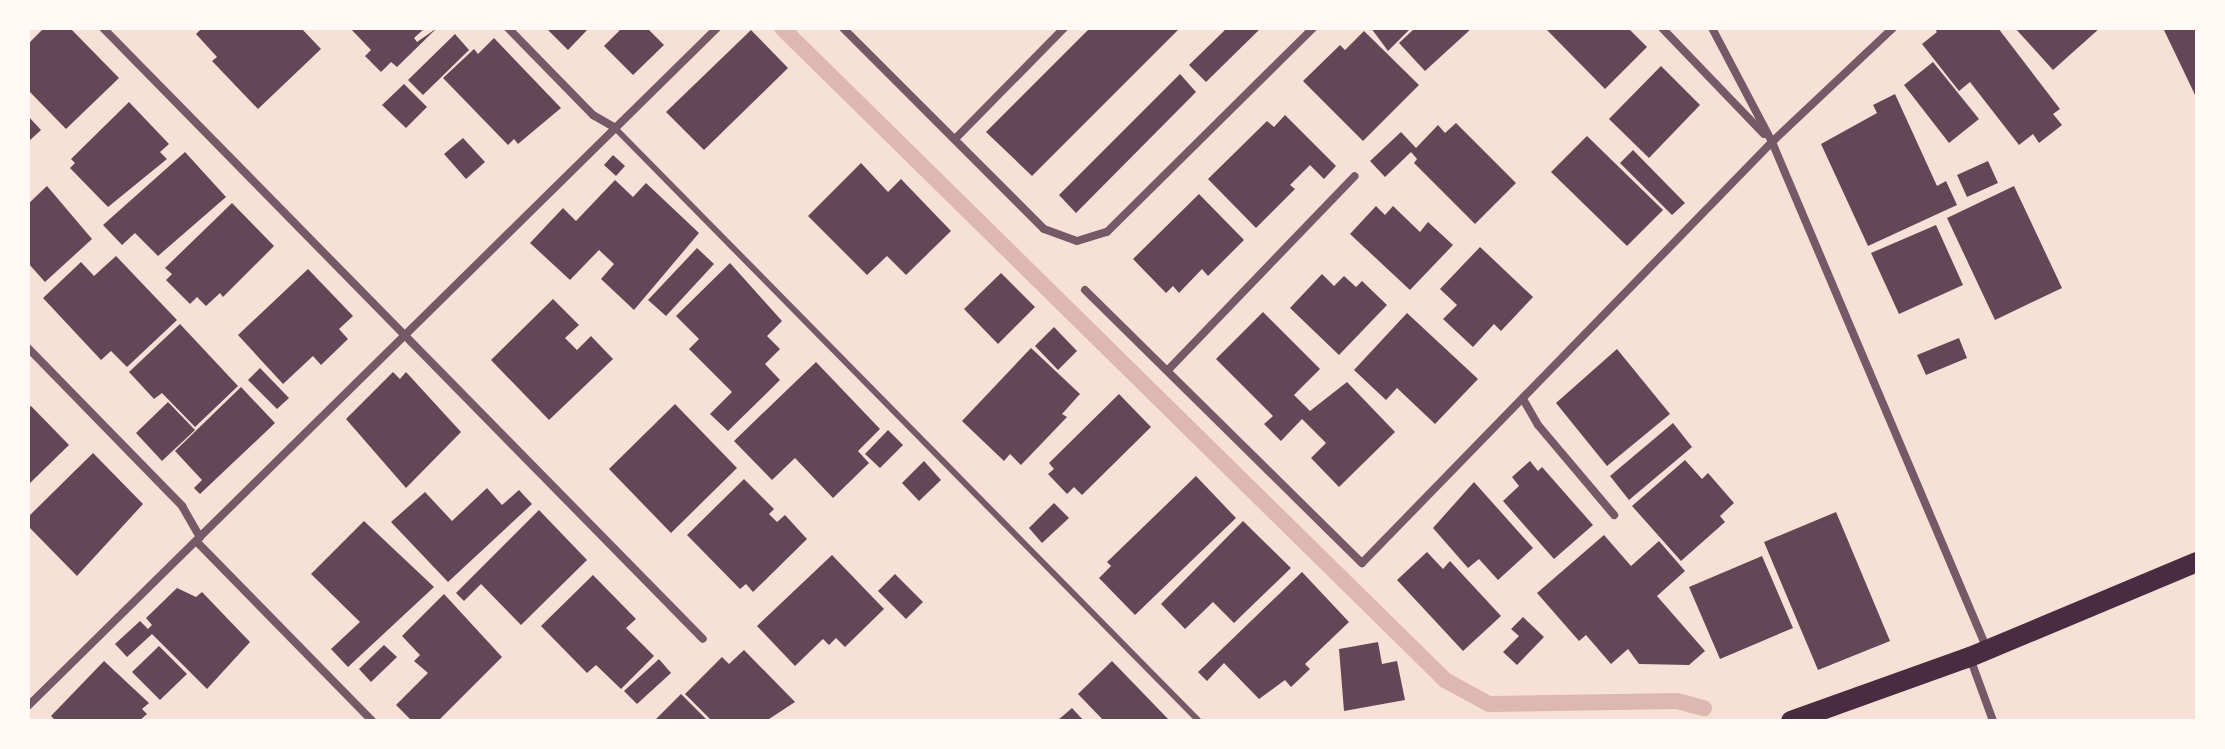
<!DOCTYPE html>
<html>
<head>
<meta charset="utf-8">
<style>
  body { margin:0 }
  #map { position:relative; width:2225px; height:749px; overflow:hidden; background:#f7e1d7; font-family:"Exo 2",sans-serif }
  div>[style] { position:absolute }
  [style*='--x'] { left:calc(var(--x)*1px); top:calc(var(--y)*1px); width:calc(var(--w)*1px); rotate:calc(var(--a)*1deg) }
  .stream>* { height:16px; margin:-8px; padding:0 8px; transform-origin:8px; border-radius:8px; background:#dcb8b0 }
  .building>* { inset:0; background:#644757 }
  .service>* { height:6px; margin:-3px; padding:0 3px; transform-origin:3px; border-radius:3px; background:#755966 }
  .minor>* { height:8px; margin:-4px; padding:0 4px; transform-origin:4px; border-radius:4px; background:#755966 }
  .primary>* { height:20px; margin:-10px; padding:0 10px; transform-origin:10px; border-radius:10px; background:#4a2c40 }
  span { translate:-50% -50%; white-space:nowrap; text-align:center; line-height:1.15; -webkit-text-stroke:8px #fffaf5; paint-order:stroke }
  .frame { position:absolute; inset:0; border:30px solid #fffaf5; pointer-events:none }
</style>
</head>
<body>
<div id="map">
  <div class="stream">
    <i style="--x:782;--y:28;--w:930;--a:44.52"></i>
    <i style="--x:1445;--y:680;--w:50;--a:28.6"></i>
    <i style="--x:1489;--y:704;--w:188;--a:-0.9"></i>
    <i style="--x:1677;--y:701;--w:28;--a:15"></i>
  </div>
  <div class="building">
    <i style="clip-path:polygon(44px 28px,70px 28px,119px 78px,66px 129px,28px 90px,28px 44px)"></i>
    <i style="clip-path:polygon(202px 28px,301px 28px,321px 49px,258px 109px,212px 61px,217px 57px,196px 34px)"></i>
    <i style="clip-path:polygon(350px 28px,425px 28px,414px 38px,417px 42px,437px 28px,397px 67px,391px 62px,381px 72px,365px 56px,371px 50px)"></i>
    <i style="clip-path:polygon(546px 28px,589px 28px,568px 50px)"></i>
    <i style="clip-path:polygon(622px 28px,647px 28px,664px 45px,633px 75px,604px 46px)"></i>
    <i style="clip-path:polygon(1090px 28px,1180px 28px,1032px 176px,986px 132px)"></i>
    <i style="clip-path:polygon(1227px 28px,1261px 28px,1206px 82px,1189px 65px)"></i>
    <i style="clip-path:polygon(1371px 28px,1411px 28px,1388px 51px)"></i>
    <i style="clip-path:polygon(1415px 28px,1472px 28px,1425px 71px,1399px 43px)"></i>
    <i style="clip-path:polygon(1545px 28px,1628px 28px,1647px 47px,1605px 89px)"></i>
    <i style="clip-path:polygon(1934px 28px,1998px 28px,2060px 109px,2053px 114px,2062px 125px,2039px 143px,2033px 134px,2019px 145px,1970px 82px,1959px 91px,1922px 44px,1937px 32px)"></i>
    <i style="clip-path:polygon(2015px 28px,2100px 28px,2053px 70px)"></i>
    <i style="clip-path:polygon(2163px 28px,2197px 28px,2197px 99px)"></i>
    <i style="clip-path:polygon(751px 30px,788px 68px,704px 150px,666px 112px)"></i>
    <i style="clip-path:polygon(1364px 31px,1419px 85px,1363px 141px,1303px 81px,1340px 45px,1345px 50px)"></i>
    <i style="clip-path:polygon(455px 34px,469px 50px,423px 95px,408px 80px)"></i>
    <i style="clip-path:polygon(494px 38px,561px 108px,518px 144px,514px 139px,508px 145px,443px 78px,474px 49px,478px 54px)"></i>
    <i style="clip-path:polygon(1933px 62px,1979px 119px,1949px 143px,1904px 85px)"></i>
    <i style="clip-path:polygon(1661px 66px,1700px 105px,1649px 158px,1609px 119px)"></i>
    <i style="clip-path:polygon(1180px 74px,1196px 92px,1076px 213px,1059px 195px)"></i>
    <i style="clip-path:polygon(404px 84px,427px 107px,406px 128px,382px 105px)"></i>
    <i style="clip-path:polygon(1895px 94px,1937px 186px,1946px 181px,1957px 205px,1868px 246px,1821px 144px,1877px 113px,1873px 105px)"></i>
    <i style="clip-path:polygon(129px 102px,169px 144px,160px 152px,167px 159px,108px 207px,70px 168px,75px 163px,71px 159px)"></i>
    <i style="clip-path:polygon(1285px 115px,1336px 166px,1324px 179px,1310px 165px,1290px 185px,1295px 189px,1256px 228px,1208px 179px,1267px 121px,1274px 127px)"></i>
    <i style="clip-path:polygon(28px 116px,41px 130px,28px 142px)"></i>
    <i style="clip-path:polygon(1456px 123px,1516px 183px,1475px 224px,1414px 163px,1417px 159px,1411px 152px,1385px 177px,1370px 161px,1401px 132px,1416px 148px,1438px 125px,1445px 133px)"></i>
    <i style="clip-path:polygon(1587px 136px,1663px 210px,1627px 246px,1551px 172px)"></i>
    <i style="clip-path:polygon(463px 138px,485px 162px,466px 179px,444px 154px)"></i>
    <i style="clip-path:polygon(1633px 150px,1685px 203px,1672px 215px,1620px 163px)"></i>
    <i style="clip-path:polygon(185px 152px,226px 197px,158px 256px,135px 233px,122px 245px,103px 225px)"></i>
    <i style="clip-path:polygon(613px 155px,625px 166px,616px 176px,604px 165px)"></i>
    <i style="clip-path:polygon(1988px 161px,1998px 183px,1967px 197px,1957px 175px)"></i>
    <i style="clip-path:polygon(861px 163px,888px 192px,901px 179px,951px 231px,906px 275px,887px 256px,867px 275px,808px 216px)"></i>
    <i style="clip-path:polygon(615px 180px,633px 197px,646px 183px,699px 233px,634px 310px,601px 279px,614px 264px,599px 250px,570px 280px,530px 243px,563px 208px,576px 221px)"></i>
    <i style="clip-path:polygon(47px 186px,92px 239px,45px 282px,28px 263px,28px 204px)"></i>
    <i style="clip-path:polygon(2014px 186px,2062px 288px,1995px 320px,1947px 218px)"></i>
    <i style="clip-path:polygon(1199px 194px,1244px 240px,1208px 276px,1202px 269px,1179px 293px,1173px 286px,1166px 293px,1133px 259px)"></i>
    <i style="clip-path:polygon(232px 203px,274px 246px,223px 297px,220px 293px,206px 306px,197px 297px,190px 304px,166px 280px,172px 274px,165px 268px)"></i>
    <i style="clip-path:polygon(1376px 206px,1385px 215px,1393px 206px,1420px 232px,1428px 222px,1453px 245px,1410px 290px,1350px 234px)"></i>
    <i style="clip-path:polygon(1936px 225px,1963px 285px,1899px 314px,1871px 253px)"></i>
    <i style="clip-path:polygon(1480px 247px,1533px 297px,1501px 331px,1494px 324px,1473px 347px,1443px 319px,1457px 305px,1440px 289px)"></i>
    <i style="clip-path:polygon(697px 248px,714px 264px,666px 316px,648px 300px)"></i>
    <i style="clip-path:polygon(116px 256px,177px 320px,127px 367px,111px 351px,101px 360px,43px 298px,81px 262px,94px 276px)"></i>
    <i style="clip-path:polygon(730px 263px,782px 321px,767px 336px,780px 349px,765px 364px,780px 380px,728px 431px,710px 414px,732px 392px,689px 349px,699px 339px,676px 316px)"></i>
    <i style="clip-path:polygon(308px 269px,353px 316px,339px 329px,348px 339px,321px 365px,313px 356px,283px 384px,238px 335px)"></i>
    <i style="clip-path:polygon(1001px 273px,1035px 307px,998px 344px,964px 309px)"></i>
    <i style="clip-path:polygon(1322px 274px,1334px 286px,1344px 276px,1356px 287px,1362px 281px,1387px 305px,1339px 355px,1290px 308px)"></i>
    <i style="clip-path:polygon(553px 299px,579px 325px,565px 338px,577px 350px,591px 336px,613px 359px,549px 420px,491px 360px)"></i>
    <i style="clip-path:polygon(1263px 312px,1320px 369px,1294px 395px,1310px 411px,1347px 382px,1395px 432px,1339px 487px,1311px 458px,1326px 443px,1302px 419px,1281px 441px,1264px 424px,1273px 416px,1216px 359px)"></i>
    <i style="clip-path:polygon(1407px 313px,1478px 379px,1435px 424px,1397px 388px,1386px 400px,1354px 370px)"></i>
    <i style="clip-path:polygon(180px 324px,238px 386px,195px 427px,162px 393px,154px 399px,129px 372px)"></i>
    <i style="clip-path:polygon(1054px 327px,1077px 351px,1058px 370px,1035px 346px)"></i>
    <i style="clip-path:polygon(1959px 338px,1967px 358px,1926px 375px,1917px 355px)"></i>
    <i style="clip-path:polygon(1031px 348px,1080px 394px,1062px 414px,1067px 417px,1021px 465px,1010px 454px,1004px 461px,962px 421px)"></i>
    <i style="clip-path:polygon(1617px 349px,1670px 414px,1607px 466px,1556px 403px)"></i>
    <i style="clip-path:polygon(816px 362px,880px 429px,858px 451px,869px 463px,833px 498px,795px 458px,772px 480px,734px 441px)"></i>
    <i style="clip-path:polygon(260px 368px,289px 398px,277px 409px,248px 380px)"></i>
    <i style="clip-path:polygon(393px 372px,400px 379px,406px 372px,461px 432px,406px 488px,346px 419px)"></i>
    <i style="clip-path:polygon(241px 387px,275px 423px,200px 494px,194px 488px,202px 480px,175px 451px)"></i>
    <i style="clip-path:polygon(1119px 394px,1151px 427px,1082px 495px,1074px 487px,1067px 494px,1048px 474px,1054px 469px,1049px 463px)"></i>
    <i style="clip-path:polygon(168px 402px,195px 430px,162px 461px,136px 433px)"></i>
    <i style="clip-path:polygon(675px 404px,737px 468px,671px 533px,609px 469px)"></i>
    <i style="clip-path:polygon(31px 406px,69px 445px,28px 485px,28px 408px)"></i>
    <i style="clip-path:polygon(1673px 423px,1692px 447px,1629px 500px,1610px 476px)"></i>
    <i style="clip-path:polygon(888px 430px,903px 445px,880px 468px,865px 454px)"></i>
    <i style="clip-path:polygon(93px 453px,143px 504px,77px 576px,28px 526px,28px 517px)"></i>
    <i style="clip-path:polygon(1685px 460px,1702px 479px,1708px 473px,1734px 503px,1720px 516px,1725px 522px,1681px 561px,1632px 506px)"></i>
    <i style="clip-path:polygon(924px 461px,941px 480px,919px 501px,902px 483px)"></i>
    <i style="clip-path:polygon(1530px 461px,1538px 471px,1542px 467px,1593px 525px,1554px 559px,1503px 501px,1519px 486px,1512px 477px)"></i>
    <i style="clip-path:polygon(1196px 476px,1236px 518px,1135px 615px,1099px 578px,1111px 566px,1107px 562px)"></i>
    <i style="clip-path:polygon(744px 479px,774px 509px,769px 514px,777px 522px,785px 515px,807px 539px,753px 592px,746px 584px,740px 589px,687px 535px)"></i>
    <i style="clip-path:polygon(1474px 482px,1533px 548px,1498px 580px,1479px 559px,1468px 568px,1433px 528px)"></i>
    <i style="clip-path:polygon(487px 488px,502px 505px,519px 490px,532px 504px,448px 582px,391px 522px,425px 492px,452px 521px)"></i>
    <i style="clip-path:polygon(1054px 503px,1069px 518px,1042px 543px,1029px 528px)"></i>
    <i style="clip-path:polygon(539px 510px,587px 560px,521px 625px,481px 584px,464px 601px,456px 593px)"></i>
    <i style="clip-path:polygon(1836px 512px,1890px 641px,1818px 670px,1764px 542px)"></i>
    <i style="clip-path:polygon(364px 521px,434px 587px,348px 667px,331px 649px,360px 622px,311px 574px)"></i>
    <i style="clip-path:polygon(1243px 521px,1291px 568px,1234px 623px,1213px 602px,1185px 629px,1161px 604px)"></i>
    <i style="clip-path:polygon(1604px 535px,1631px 566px,1659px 541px,1685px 571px,1657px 596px,1705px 651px,1689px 665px,1639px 664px,1628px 649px,1611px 664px,1586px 635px,1579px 641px,1537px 593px)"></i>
    <i style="clip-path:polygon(1427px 552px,1443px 569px,1450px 561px,1501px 616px,1463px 651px,1397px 580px)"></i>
    <i style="clip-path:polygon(832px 555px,884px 609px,845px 647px,836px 638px,829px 645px,823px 639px,795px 666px,757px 626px)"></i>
    <i style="clip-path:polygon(1762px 556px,1793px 628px,1720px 659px,1689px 587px)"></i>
    <i style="clip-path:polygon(1302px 572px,1349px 622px,1305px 664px,1310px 669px,1291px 687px,1285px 680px,1259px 699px,1224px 663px,1207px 681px,1198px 672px)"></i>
    <i style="clip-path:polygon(895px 574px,923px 602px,906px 619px,878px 591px)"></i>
    <i style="clip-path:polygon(593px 575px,636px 619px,626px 628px,654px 656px,621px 689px,596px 665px,587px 673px,541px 626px)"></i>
    <i style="clip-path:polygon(177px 588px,196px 597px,202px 592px,250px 642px,207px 689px,152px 634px,127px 657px,115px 644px,140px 621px,148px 629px,152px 625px,146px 618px)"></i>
    <i style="clip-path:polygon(444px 594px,502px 657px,438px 721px,412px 721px,396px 705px,428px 673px,414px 661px,420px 655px,402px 636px)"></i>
    <i style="clip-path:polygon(1523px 617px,1544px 637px,1517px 665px,1503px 652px,1519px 636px,1511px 629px)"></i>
    <i style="clip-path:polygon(1378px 642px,1382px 664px,1397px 661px,1405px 700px,1344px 711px,1339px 649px)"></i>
    <i style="clip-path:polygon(384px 645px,397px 657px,371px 682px,359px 669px)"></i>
    <i style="clip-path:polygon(159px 646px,187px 674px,160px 700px,132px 672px)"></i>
    <i style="clip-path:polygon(744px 650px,795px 702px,766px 721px,712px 721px,685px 694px,722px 657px,729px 664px)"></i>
    <i style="clip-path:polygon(659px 659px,671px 673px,637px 704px,624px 691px)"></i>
    <i style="clip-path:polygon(104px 661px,149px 703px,142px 709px,147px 714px,139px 721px,56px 721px,51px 716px)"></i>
    <i style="clip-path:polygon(1112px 661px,1170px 721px,1104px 721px,1078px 694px)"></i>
    <i style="clip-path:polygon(681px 694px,708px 721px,654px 721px)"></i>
    <i style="clip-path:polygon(1072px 708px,1084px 721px,1057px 721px)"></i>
  </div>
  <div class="service">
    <i style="--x:614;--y:127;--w:834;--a:45.44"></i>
  </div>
  <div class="minor">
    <i style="--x:103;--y:28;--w:856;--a:45.52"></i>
    <i style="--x:508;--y:28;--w:122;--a:45.7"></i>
    <i style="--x:593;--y:115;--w:24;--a:30"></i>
    <i style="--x:843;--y:28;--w:284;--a:45"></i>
    <i style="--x:1044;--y:229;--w:35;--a:20"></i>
    <i style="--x:1077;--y:241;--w:31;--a:-17"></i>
    <i style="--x:1107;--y:232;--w:290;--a:-44.7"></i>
    <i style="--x:1662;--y:28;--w:147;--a:46.1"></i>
    <i style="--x:1712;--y:28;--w:129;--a:62.2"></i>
    <i style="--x:1772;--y:142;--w:551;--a:67.02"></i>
    <i style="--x:955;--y:139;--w:156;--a:-45.5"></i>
    <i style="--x:1085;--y:290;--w:389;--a:44.6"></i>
    <i style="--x:1362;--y:563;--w:588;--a:-45.76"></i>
    <i style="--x:1772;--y:142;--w:166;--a:-43.3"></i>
    <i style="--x:28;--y:348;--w:221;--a:45.7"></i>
    <i style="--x:182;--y:506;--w:36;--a:60"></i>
    <i style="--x:1168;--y:370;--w:269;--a:-46.1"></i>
    <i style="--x:1523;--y:399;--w:30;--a:60"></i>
    <i style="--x:1538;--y:425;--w:118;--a:49.8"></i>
    <i style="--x:196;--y:541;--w:252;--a:45.6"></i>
    <i style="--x:1970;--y:658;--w:67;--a:69.9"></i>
    <i style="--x:28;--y:706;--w:967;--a:-44.54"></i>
  </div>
  <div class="primary">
    <i style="--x:1791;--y:721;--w:190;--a:-19.7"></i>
    <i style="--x:1970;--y:657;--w:246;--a:-22.7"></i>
  </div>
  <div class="frame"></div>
</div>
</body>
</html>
